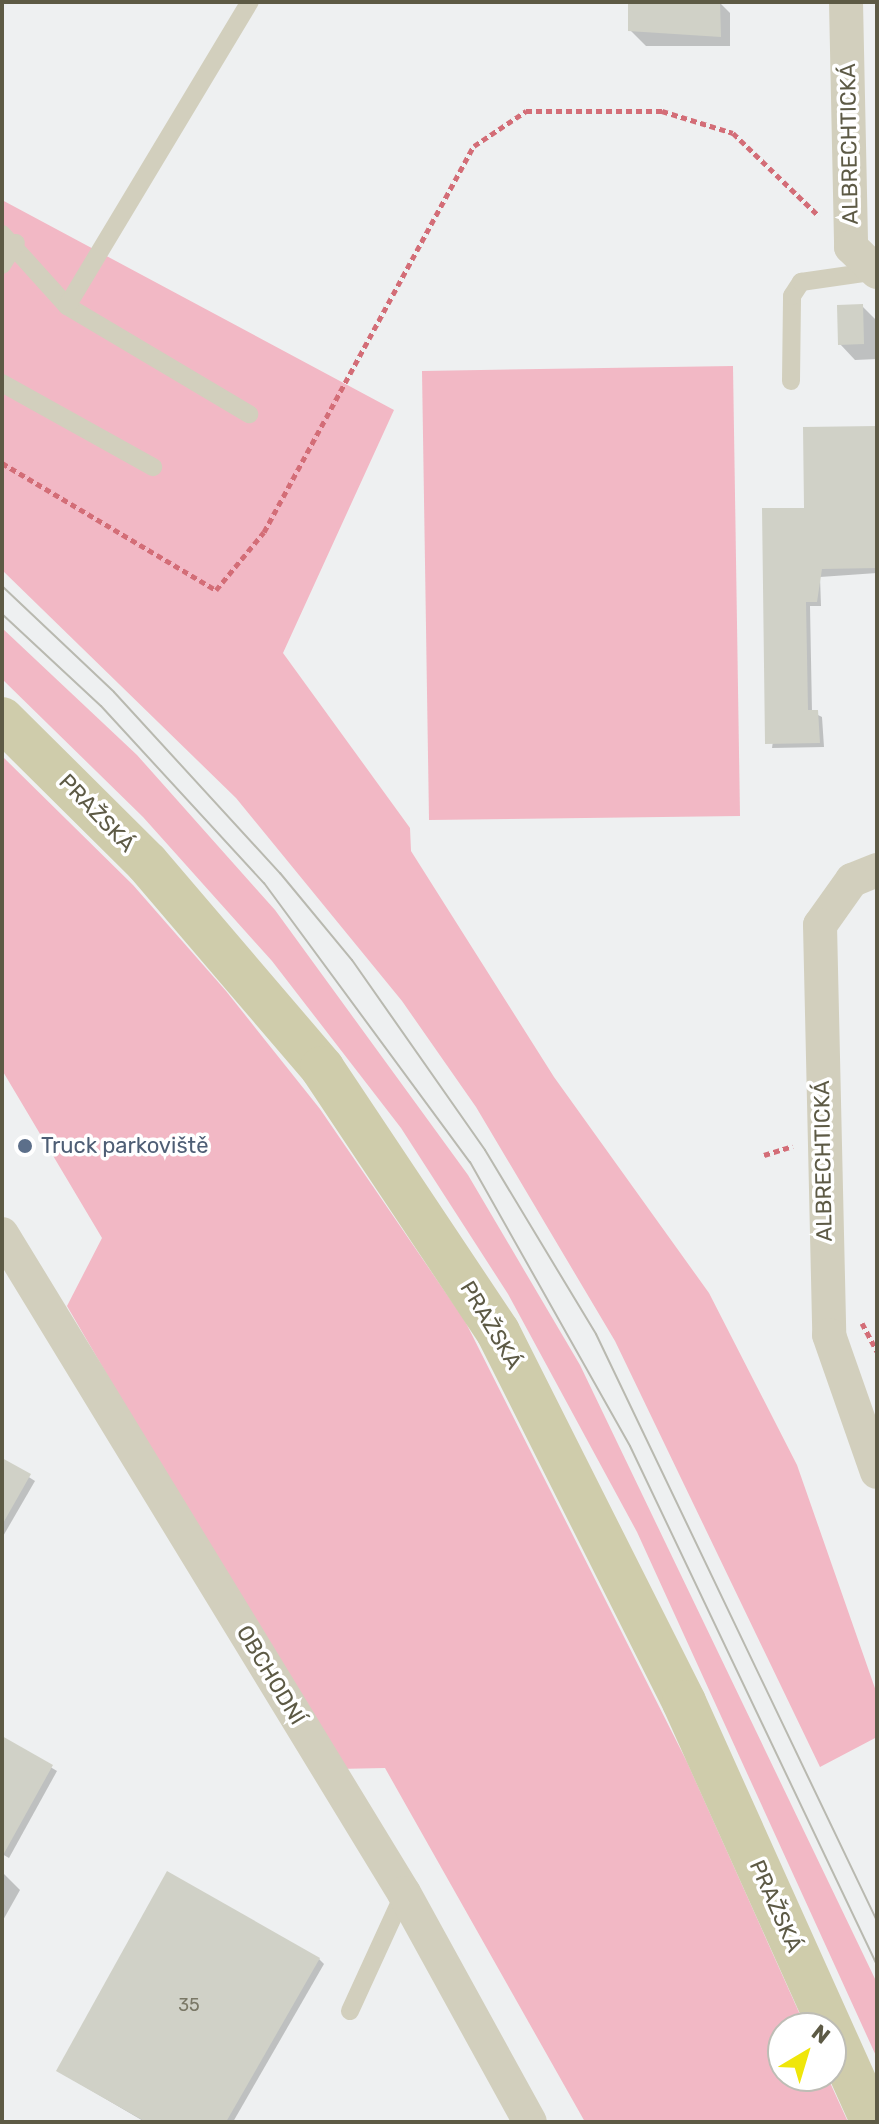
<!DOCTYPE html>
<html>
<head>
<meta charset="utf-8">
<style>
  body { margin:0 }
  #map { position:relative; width:879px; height:2124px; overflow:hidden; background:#eef0f1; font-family:Rubik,sans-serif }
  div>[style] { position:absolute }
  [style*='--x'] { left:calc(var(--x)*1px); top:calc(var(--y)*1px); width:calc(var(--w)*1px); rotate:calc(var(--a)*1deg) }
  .green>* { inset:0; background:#f2b8c5 }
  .shadow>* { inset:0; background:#0003 }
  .building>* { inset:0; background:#d0d1c7 }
  .path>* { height:5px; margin-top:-2.5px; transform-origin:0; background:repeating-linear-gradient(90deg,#d36d77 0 6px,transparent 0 10px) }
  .service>* { height:18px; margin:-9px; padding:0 9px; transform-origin:9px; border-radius:9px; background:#d2cfbd }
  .minor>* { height:34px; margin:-17px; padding:0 17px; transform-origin:17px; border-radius:17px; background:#d2cfbd }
  .primary>* { height:44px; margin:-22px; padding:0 22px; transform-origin:22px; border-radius:22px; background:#cfccab }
  .tram>* { height:2px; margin:-1px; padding:0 1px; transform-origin:1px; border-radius:1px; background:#b9b9b0 }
  .dots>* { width:22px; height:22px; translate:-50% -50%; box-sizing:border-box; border:4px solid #fff; border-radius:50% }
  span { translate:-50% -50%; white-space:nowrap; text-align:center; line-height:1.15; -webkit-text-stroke:7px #fff; paint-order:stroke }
  .number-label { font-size:18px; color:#7a7866 }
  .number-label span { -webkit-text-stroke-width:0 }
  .street-label { font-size:22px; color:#5d5a45 }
  .service-label { font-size:22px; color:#4e5e75 }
  .left { translate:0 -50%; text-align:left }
  .frame { position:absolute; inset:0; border:4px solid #5d5a45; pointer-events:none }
  .north { position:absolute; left:767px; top:2012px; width:80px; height:80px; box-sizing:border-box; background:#fff; border:2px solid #bebdb5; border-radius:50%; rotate:38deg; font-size:22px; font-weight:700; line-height:32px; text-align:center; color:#5d5a45 }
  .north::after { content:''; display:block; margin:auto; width:28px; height:36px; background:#efe60a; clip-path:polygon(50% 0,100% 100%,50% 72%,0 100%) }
</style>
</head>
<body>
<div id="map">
  <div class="green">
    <i style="clip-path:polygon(2px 200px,394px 410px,283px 653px,410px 828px,411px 851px,554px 1077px,709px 1293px,797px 1465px,877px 1694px,877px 1737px,820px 1767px,615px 1341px,476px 1107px,402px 1001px,236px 798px,2px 570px)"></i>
    <i style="clip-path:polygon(733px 366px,740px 816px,429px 820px,422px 371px)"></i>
    <i style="clip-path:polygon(2px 628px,137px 755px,275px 910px,468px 1175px,580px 1365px,877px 1983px,877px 2058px,637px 1532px,508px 1294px,401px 1128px,272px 961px,143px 817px,2px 679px)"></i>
    <i style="clip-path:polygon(2px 756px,133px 885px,226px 991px,320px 1109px,465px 1321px,687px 1762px,806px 2028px,783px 2028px,783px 2076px,827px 2076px,848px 2122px,585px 2122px,385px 1768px,337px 1769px,67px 1306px,102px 1238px,2px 1070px)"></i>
  </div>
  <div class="shadow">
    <i style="clip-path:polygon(630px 2px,720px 3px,730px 13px,730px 46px,646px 46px,630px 30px)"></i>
    <i style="clip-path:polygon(862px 306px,877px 321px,877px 359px,855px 360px,840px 344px)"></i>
    <i style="clip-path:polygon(877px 428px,877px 573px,820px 577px,821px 606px,810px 606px,812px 712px,822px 717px,824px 747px,772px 748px,806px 510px)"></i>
    <i style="clip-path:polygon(2px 1460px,35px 1481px,2px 1538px)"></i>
    <i style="clip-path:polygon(2px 1738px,57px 1771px,9px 1858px,2px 1854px)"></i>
    <i style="clip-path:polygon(2px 1872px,20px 1890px,2px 1922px)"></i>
    <i style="clip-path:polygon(319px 1959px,324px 1964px,233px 2122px,145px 2122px,58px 2071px)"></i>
  </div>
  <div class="building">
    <i style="clip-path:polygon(628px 2px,720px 2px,721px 37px,628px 31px)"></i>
    <i style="clip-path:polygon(863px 304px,864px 344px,838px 345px,837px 305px)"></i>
    <i style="clip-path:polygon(877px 426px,877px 568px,822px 569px,817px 602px,806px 602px,808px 710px,818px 710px,820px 743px,765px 744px,762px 508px,804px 508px,803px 427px)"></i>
    <i style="clip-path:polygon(2px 1458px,31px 1474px,2px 1525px)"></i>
    <i style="clip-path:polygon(2px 1736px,53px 1765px,2px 1857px)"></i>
    <i style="clip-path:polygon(167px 1871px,320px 1958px,226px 2122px,146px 2122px,56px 2071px)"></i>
  </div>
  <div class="path">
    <i style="--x:2;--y:463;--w:249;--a:30.7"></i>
    <i style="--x:216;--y:590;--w:75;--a:-50.4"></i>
    <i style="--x:264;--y:532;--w:439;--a:-61.5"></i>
    <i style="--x:474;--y:146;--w:63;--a:-33.9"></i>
    <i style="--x:526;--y:111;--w:136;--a:0"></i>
    <i style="--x:662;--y:111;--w:74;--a:17.2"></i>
    <i style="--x:733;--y:133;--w:120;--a:44"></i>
    <i style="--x:764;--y:1155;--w:30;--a:-17"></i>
    <i style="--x:862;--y:1323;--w:32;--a:62"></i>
  </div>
  <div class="service">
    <i style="--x:2;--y:234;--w:97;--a:47.9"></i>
    <i style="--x:67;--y:306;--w:212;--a:30.7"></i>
    <i style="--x:2;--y:265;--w:26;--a:-58"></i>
    <i style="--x:67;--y:306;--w:355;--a:-59"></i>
    <i style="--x:791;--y:381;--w:85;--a:-89.3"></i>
    <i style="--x:792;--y:296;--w:17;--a:-57"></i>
    <i style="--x:801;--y:282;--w:70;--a:-8.2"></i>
    <i style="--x:2;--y:383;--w:173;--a:29.1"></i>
    <i style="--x:350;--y:2011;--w:130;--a:-65.4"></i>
  </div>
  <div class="minor">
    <i style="--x:846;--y:2;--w:245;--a:88.8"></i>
    <i style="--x:851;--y:247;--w:36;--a:44"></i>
    <i style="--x:877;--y:870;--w:27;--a:158"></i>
    <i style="--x:852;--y:880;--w:55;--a:125.4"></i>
    <i style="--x:820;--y:925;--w:410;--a:88.7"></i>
    <i style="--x:829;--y:1335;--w:145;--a:70.7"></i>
    <i style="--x:2;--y:1234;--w:772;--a:58.62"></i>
    <i style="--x:404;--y:1893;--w:261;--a:61.2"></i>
  </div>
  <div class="primary">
    <i style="--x:2;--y:719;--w:204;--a:44.8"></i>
    <i style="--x:147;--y:863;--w:270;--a:49.5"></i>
    <i style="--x:322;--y:1068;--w:317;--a:56.3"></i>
    <i style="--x:498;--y:1332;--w:414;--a:63.3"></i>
    <i style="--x:684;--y:1702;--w:461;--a:65.8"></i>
  </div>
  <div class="tram">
    <i style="--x:2;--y:586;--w:154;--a:43.4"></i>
    <i style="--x:114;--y:692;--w:246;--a:47.5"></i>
    <i style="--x:280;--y:873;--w:113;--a:50.4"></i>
    <i style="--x:352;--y:960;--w:232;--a:55"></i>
    <i style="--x:485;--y:1150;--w:215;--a:58.9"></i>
    <i style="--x:596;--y:1334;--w:651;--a:64.42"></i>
    <i style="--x:2;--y:614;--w:135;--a:42.9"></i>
    <i style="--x:101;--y:706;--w:241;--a:47.4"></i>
    <i style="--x:264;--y:883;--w:347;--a:53.6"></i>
    <i style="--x:470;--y:1162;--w:326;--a:60.6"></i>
    <i style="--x:630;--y:1446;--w:575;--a:64.55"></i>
  </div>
  <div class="dots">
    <i style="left:25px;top:1146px;background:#5c6f8a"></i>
  </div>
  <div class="number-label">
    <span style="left:189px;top:2005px">35</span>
  </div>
  <div class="street-label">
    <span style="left:849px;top:144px;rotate:-91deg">ALBRECHTICKÁ</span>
    <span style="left:97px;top:813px;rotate:46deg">PRAŽSKÁ</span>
    <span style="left:823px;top:1161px;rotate:-91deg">ALBRECHTICKÁ</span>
    <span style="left:491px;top:1325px;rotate:59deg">PRAŽSKÁ</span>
    <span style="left:271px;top:1675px;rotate:59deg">OBCHODNÍ</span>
    <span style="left:776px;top:1906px;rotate:66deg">PRAŽSKÁ</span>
  </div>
  <div class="service-label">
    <span class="left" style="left:41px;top:1146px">Truck parkoviště</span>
  </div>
  <div class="frame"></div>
  <div class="north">N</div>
</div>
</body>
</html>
